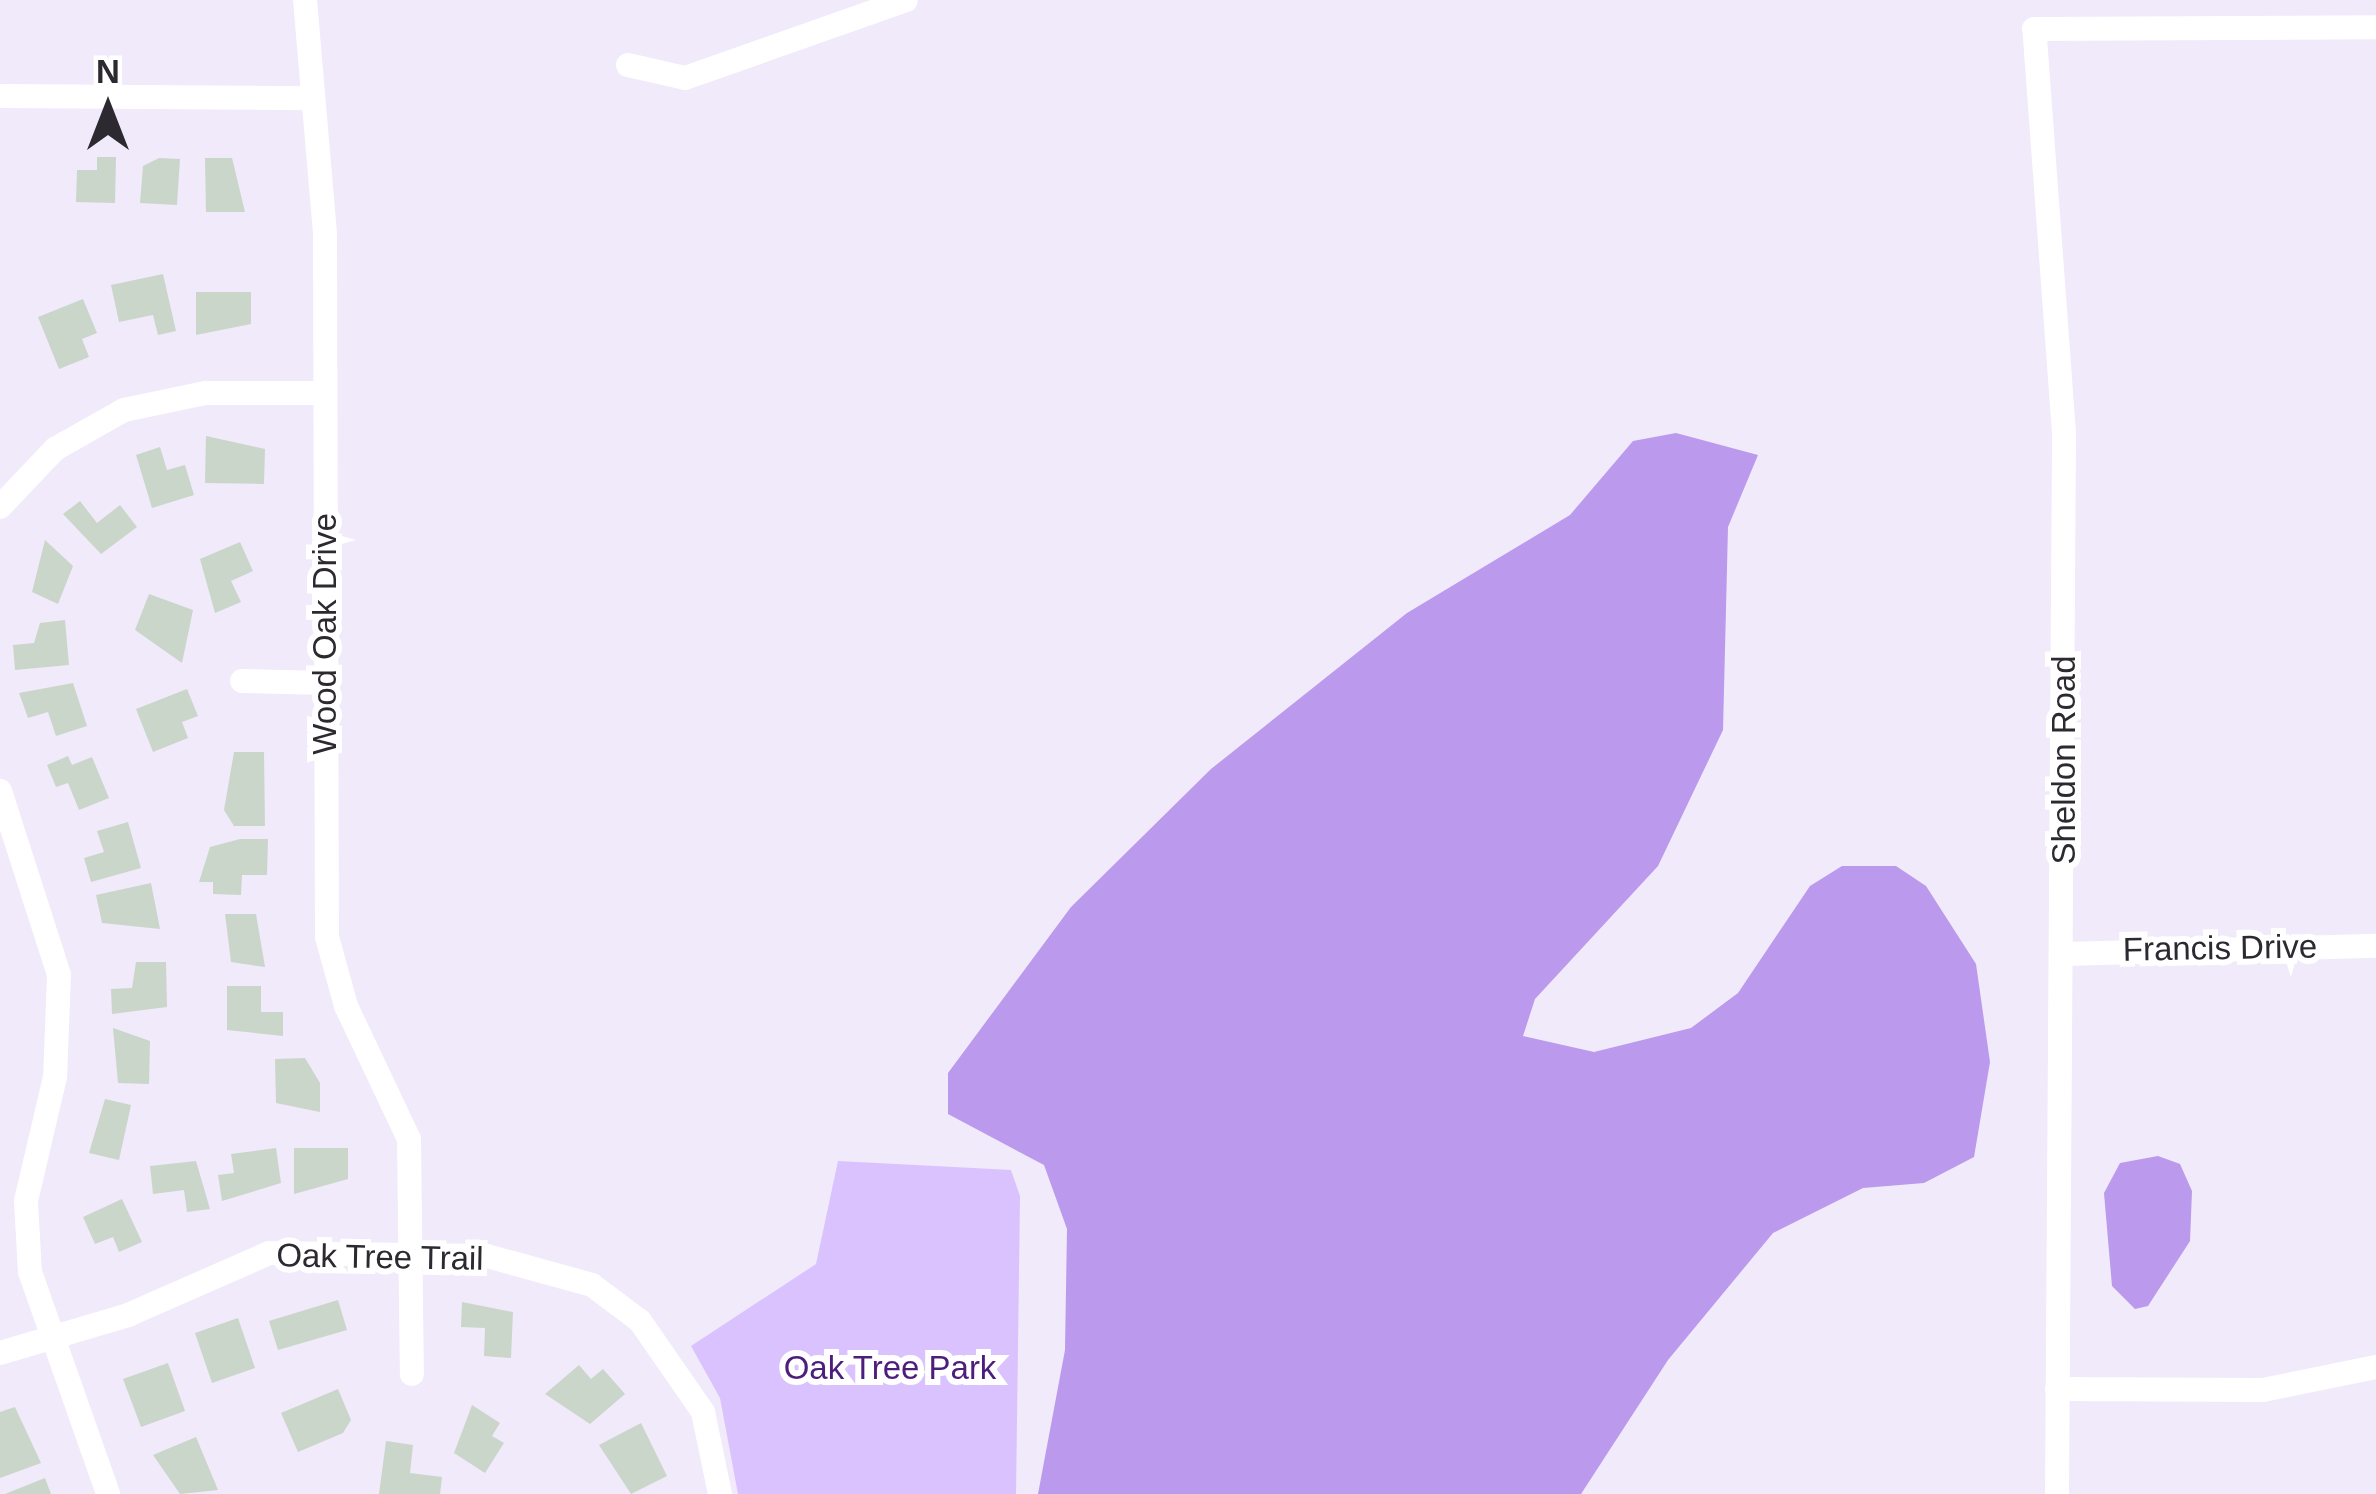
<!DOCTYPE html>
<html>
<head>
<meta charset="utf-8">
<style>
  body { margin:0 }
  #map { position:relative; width:2376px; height:1494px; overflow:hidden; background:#f0eafa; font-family:Arial,sans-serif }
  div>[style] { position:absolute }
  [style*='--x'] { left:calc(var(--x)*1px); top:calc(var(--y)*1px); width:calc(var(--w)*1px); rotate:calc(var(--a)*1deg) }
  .green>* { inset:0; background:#d9c2fe }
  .water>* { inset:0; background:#bb99ec }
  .building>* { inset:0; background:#cad6ca }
  .minor>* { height:24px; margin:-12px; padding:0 12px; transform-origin:12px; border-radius:12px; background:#fff }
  span { translate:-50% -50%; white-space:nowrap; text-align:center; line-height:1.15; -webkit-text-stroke:12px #fff; paint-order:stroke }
  .street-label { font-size:33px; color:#2c2a30 }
  .park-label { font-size:33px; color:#4d1d7c }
  .north { position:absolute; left:48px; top:48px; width:120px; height:120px; -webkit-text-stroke:9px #fff; paint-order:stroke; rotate:0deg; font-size:33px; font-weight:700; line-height:48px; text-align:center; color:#2c2a30 }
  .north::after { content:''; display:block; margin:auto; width:42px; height:54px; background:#2c2a30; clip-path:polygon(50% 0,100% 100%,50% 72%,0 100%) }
</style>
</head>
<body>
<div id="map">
  <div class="green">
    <i style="clip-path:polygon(838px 1161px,1011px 1170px,1020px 1196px,1016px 1494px,738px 1494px,720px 1398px,691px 1346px,816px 1264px)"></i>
  </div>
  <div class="water">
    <i style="clip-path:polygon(1676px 433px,1758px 455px,1728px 527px,1723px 730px,1658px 866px,1535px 999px,1523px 1036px,1594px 1052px,1691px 1028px,1738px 993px,1810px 886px,1842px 866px,1896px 866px,1926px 886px,1976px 964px,1990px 1062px,1974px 1157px,1924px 1183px,1863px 1188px,1773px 1233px,1668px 1360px,1581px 1494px,1038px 1494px,1065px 1350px,1067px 1229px,1044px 1165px,948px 1114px,948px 1073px,1071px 907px,1211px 769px,1407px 613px,1570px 515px,1633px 441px)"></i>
    <i style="clip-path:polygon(2158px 1156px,2180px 1164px,2192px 1191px,2190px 1241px,2148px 1306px,2135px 1309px,2112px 1286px,2104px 1193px,2120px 1163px)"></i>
  </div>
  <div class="building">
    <i style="clip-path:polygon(97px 157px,116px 157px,115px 203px,76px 202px,77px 170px,97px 170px)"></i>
    <i style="clip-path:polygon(159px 158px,180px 159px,177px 205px,140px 203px,143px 166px)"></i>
    <i style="clip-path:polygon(205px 158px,232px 158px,245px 212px,206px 212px)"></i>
    <i style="clip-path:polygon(163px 274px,176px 331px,158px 335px,153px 315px,119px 322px,111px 285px)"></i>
    <i style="clip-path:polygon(196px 292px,251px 292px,251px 324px,196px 335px)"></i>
    <i style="clip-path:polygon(83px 299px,97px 333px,82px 339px,89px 357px,59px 369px,38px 317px)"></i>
    <i style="clip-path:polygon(206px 436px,265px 449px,264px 484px,205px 483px)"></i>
    <i style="clip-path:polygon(160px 447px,167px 470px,185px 465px,194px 495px,152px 508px,136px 455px)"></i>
    <i style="clip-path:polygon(80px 501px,97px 523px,120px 505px,137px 527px,101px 554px,63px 514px)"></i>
    <i style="clip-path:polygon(45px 540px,73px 566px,58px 604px,32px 592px)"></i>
    <i style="clip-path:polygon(240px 542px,253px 571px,231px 581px,241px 602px,215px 613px,200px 559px)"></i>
    <i style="clip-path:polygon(149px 594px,193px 610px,182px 663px,135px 630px)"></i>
    <i style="clip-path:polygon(65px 620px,69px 665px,15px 670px,13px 645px,34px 643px,40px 623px)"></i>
    <i style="clip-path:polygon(73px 683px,87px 726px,56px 736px,48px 712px,28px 718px,19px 693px)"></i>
    <i style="clip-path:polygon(187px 689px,198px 716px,182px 722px,188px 738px,153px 752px,136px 709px)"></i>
    <i style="clip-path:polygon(234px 752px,264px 752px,265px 826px,234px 826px,224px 810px)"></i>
    <i style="clip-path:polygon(68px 756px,72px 765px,92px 757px,109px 798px,79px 810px,68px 783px,56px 787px,47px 765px)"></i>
    <i style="clip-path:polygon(128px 822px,141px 868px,91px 882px,84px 858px,104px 852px,97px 831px)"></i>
    <i style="clip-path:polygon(240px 839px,268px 839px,267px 875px,242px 875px,241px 895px,213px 894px,213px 882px,199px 882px,210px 847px)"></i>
    <i style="clip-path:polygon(151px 883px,160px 929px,102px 923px,96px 895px)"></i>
    <i style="clip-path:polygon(225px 914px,256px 914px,265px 967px,231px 962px)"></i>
    <i style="clip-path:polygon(136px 962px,166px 962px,167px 1007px,112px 1014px,111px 989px,132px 988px)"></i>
    <i style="clip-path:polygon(227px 986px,261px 986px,261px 1012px,283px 1012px,283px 1036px,227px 1030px)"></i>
    <i style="clip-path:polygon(113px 1028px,150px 1041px,149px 1084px,118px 1083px)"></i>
    <i style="clip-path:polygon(305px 1058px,320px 1083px,320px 1112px,276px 1103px,275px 1059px)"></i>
    <i style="clip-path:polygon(105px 1099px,131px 1105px,119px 1160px,89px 1153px)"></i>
    <i style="clip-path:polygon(276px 1148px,281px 1183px,222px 1201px,218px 1175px,234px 1173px,231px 1154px)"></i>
    <i style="clip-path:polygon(294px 1148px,348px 1148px,348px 1179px,294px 1194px)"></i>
    <i style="clip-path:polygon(196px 1161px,210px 1209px,187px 1212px,184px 1190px,153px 1194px,150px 1166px)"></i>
    <i style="clip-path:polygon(122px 1199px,142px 1242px,119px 1252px,113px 1237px,95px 1244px,83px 1217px)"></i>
    <i style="clip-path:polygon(338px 1300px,347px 1330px,278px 1350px,269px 1321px)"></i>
    <i style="clip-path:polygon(462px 1302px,513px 1312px,511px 1358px,484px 1356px,485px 1328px,461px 1327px)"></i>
    <i style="clip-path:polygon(238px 1318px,255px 1368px,212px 1383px,195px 1333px)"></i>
    <i style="clip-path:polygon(168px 1363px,185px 1411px,141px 1427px,123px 1379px)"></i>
    <i style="clip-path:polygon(579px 1365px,591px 1379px,603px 1369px,625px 1394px,590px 1424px,545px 1394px)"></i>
    <i style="clip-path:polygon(338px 1389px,351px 1420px,343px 1433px,298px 1452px,281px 1413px)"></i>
    <i style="clip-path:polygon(472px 1405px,500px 1423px,492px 1436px,504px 1443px,485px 1473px,454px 1453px)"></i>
    <i style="clip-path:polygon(15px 1407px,41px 1463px,0 1478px,0 1412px)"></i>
    <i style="clip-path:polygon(641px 1423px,667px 1476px,631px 1494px,599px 1445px)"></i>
    <i style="clip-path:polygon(196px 1437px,218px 1490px,180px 1494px,153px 1455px)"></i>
    <i style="clip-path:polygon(386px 1441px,413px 1445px,410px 1473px,442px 1477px,440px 1494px,379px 1494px)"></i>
    <i style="clip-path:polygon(45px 1478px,51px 1494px,5px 1494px)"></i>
  </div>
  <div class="minor">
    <i style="--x:305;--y:0;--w:236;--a:85.1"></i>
    <i style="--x:325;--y:235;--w:702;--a:89.84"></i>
    <i style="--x:327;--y:937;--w:72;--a:74.6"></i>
    <i style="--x:346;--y:1006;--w:147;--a:64.7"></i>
    <i style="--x:409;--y:1139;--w:235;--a:89.3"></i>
    <i style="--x:628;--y:65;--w:58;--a:12.8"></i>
    <i style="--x:685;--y:78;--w:234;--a:-19.4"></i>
    <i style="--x:0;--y:96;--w:305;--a:0.4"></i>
    <i style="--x:0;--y:507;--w:80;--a:-46.5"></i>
    <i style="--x:55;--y:449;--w:79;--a:-29.5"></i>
    <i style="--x:124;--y:410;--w:83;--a:-11.9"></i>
    <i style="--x:205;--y:393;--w:120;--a:0"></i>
    <i style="--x:242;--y:681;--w:83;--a:1.4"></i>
    <i style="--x:0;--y:791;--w:193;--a:72.2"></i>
    <i style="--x:59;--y:975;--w:102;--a:92.2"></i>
    <i style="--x:55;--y:1077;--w:127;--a:103.2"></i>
    <i style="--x:26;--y:1201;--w:71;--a:86.8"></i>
    <i style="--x:30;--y:1272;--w:235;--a:70.6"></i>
    <i style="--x:2063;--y:954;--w:313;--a:-1.5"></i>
    <i style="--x:0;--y:1353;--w:134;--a:-16.5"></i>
    <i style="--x:128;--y:1315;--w:154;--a:-23.7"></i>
    <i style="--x:269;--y:1253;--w:218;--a:0.8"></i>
    <i style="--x:487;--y:1256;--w:109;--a:15.4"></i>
    <i style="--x:592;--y:1285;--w:60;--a:36.9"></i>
    <i style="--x:640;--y:1321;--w:111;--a:55.3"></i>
    <i style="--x:703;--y:1412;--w:84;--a:78.3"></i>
    <i style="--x:2057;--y:1389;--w:206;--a:0.3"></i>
    <i style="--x:2263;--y:1390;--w:115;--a:-11.5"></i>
    <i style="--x:2057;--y:1494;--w:1061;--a:-89.62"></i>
    <i style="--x:2064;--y:433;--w:405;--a:-94.2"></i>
    <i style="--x:2034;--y:29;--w:342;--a:-0.3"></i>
  </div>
  <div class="street-label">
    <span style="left:325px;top:634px;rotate:-90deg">Wood Oak Drive</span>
    <span style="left:2064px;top:760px;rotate:-90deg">Sheldon Road</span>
    <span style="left:2220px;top:948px;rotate:-1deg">Francis Drive</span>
    <span style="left:380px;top:1257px;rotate:1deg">Oak Tree Trail</span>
  </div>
  <div class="park-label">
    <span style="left:890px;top:1368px">Oak Tree Park</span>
  </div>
  <div class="north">N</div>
</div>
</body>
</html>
